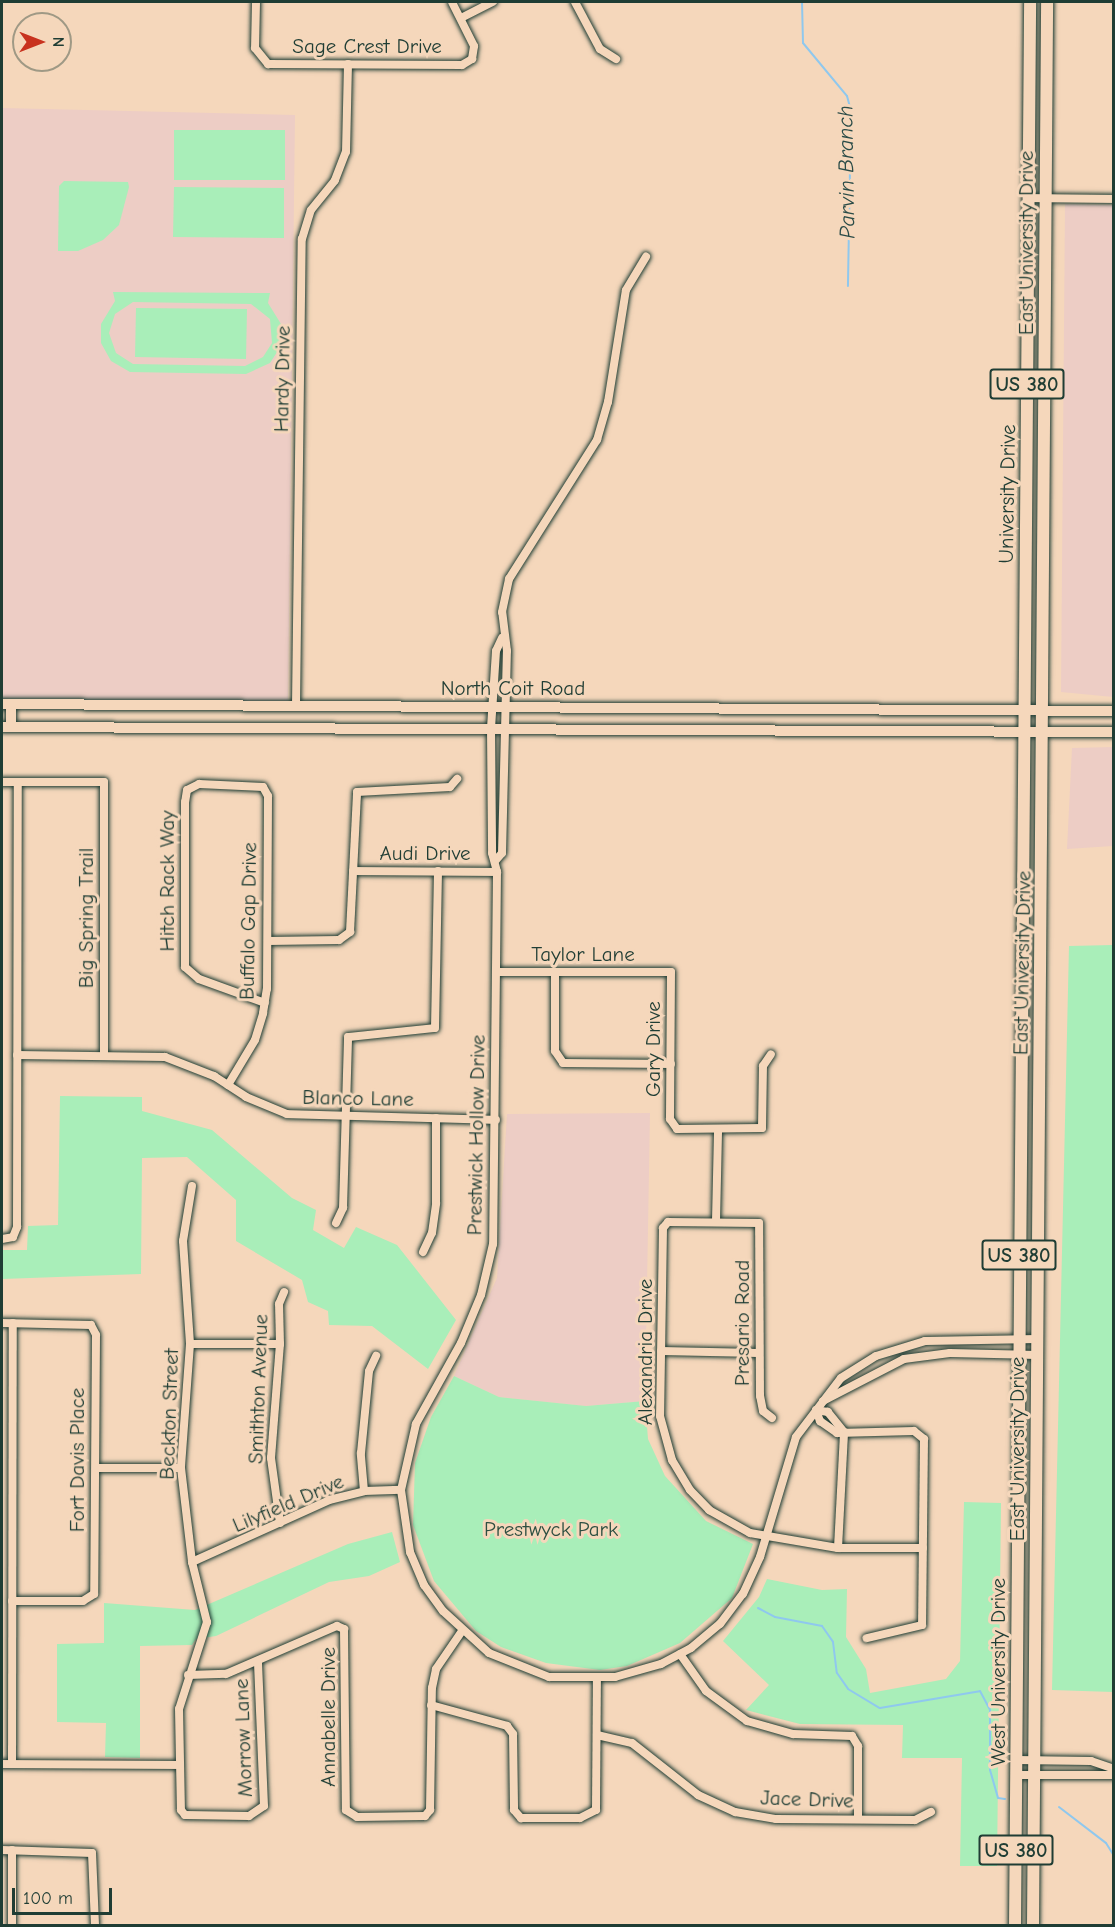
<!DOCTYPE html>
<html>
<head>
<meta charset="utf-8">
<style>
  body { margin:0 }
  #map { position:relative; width:1115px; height:1927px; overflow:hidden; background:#f5d7bb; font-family:"Comic Neue",sans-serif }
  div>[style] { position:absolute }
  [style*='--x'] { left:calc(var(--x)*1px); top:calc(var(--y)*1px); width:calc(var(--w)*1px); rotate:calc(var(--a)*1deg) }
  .built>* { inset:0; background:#edcdc5 }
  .green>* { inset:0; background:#a9eeb9 }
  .stream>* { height:2px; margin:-1px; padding:0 1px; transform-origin:1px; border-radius:1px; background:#8fc8ee }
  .roads { filter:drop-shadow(0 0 2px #1f3d34) drop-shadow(0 0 2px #1f3d34) }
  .minor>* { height:8px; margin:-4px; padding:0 4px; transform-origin:4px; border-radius:4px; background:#f5d7bb }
  .major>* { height:10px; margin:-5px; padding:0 5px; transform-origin:5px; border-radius:5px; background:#f5d7bb }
  .highway>* { height:12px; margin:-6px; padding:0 6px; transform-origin:6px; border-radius:6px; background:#f5d7bb }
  span { translate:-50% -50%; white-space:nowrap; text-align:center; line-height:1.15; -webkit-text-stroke:6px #f5d7bb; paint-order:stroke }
  .shield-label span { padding:2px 4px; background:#f5d7bb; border:2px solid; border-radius:4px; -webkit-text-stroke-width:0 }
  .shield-label { font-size:20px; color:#1f3d34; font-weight:700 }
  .street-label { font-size:21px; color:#1f3d34 }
  .park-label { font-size:21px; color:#2d4f41 }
  .water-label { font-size:22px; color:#2a4b47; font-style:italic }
  .frame { position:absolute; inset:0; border:3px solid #1f3d34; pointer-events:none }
  .north { position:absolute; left:12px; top:12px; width:60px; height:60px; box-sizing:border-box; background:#f5d7bb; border:2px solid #9f9985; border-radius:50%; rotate:90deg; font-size:16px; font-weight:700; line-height:24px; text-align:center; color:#1f3d34 }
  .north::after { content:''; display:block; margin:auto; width:21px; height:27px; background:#c8321e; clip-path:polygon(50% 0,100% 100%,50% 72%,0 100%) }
  .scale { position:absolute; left:12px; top:1888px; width:100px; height:27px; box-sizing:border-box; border:3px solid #1f3d34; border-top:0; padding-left:8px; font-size:18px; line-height:21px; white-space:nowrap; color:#1f3d34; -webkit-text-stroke:4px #f5d7bb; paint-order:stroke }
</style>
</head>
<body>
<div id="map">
  <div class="built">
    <i style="clip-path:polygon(2px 108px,295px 115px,288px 701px,2px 702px)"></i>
    <i style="clip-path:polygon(1065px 204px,1113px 205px,1113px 697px,1061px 692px)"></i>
    <i style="clip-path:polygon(1113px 747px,1113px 846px,1067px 849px,1072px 748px)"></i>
    <i style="clip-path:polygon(650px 1113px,645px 1401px,586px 1406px,499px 1397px,454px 1376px,497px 1278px,507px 1114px)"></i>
  </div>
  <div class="green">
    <i style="clip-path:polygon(174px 130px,285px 130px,285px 180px,174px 180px)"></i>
    <i style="clip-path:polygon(64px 181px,128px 182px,129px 187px,119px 225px,103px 240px,78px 251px,58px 251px,59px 186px)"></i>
    <i style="clip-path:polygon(174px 187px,284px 188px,284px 238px,173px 237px)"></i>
    <i style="clip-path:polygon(evenodd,113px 292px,270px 293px,268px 303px,281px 324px,281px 346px,270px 363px,246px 374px,130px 372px,111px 361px,101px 343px,101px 324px,115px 301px,113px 292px,133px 302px,251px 304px,270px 319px,272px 343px,263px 357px,245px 366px,133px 364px,116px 353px,109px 333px,115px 314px,133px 302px)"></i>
    <i style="clip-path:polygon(136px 308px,247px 309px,246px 359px,135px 357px)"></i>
    <i style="clip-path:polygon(1113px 945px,1113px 1692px,1052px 1690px,1069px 946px)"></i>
    <i style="clip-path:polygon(60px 1096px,142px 1097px,142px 1111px,212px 1130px,292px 1198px,316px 1210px,313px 1230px,344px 1248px,356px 1227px,397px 1245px,456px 1320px,428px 1369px,372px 1326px,329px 1325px,328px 1311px,308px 1302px,302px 1280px,236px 1241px,236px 1200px,187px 1157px,142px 1158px,141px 1274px,2px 1279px,2px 1250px,27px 1250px,28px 1226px,58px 1225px)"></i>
    <i style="clip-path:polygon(454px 1376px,499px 1397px,586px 1406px,645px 1401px,648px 1439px,665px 1476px,706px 1521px,753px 1544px,732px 1598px,680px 1643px,627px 1666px,600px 1670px,546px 1663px,501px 1647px,476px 1631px,434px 1581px,413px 1525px,415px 1463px,431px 1417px)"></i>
    <i style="clip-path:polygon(964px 1502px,1001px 1503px,997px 1866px,960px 1866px,962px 1758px,902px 1758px,903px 1725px,800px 1724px,746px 1710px,769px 1685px,723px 1641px,759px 1597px,767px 1579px,822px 1590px,847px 1589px,846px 1637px,866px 1669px,870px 1693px,946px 1679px,960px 1661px)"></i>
    <i style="clip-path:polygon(392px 1532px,400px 1562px,369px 1576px,329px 1582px,216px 1636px,196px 1639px,192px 1645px,140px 1646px,140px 1758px,105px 1757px,106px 1723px,57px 1722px,57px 1644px,104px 1643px,104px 1603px,195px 1610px,348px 1544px)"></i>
  </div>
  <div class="stream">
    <i style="--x:802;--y:2;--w:41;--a:88.6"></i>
    <i style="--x:803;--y:43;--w:69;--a:50.3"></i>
    <i style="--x:847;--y:96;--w:16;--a:75"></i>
    <i style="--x:851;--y:111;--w:175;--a:91"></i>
    <i style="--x:758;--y:1608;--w:19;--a:28"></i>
    <i style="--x:775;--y:1617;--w:48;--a:10.8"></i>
    <i style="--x:822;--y:1626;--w:19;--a:55"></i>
    <i style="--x:833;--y:1642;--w:31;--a:83"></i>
    <i style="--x:837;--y:1673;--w:19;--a:55"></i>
    <i style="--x:848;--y:1689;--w:37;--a:31"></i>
    <i style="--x:880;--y:1708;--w:101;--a:-9.6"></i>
    <i style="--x:980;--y:1691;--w:21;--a:62"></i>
    <i style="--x:990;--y:1710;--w:60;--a:90"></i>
    <i style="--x:990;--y:1770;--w:29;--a:74"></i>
    <i style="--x:998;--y:1798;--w:7;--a:8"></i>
    <i style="--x:1059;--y:1807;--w:59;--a:37.5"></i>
    <i style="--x:1106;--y:1843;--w:15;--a:58"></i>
  </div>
  <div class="roads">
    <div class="minor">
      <i style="--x:256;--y:2;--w:46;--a:91.2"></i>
      <i style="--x:255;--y:48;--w:21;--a:51"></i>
      <i style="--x:268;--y:64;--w:194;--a:0.3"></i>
      <i style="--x:462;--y:65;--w:12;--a:-31"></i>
      <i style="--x:472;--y:59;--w:13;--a:-81"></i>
      <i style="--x:474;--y:46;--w:49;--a:-116.6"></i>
      <i style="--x:575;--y:2;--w:53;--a:62"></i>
      <i style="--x:600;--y:49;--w:19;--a:32"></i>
      <i style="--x:461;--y:18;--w:36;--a:-27"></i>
      <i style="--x:1028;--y:198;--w:86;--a:0.7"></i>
      <i style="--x:502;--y:638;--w:14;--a:115"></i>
      <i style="--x:496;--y:651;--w:78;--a:93.7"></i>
      <i style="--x:491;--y:729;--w:124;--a:89.5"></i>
      <i style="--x:492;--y:853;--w:20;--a:75"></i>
      <i style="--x:497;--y:872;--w:372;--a:90.6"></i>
      <i style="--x:493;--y:1244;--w:52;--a:103.2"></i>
      <i style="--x:481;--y:1295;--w:52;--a:112.6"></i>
      <i style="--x:461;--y:1343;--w:93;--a:119.1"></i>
      <i style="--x:416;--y:1424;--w:68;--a:102.8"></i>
      <i style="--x:401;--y:1490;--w:63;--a:81.7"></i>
      <i style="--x:410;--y:1552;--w:36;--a:67"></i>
      <i style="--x:424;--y:1585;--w:32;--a:54"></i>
      <i style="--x:443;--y:1611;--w:62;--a:42.4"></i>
      <i style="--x:489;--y:1653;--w:65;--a:21.8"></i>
      <i style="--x:549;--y:1677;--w:66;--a:0"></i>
      <i style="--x:615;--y:1677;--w:48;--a:-15.8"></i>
      <i style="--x:661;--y:1664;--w:34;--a:-28"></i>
      <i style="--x:691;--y:1648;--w:38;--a:-40"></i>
      <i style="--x:720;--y:1624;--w:38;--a:-53"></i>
      <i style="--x:743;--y:1594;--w:41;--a:-65.3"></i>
      <i style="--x:760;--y:1557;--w:125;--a:-73.3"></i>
      <i style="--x:796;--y:1437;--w:74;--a:-52.7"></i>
      <i style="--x:841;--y:1378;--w:41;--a:-32.2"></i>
      <i style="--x:876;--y:1356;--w:51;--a:-17"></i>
      <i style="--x:925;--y:1341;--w:112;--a:-1"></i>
      <i style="--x:296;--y:706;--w:467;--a:-89.3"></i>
      <i style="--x:302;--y:239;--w:30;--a:-73"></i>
      <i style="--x:311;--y:210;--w:38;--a:-51"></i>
      <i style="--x:335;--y:180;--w:30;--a:-69"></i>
      <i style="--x:346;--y:152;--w:88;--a:-88.7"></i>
      <i style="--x:2;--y:782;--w:102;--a:0"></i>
      <i style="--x:104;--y:782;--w:273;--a:90"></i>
      <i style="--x:496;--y:860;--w:9;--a:-49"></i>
      <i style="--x:502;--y:853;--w:202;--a:-88.6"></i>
      <i style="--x:507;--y:651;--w:39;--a:-97"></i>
      <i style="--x:502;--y:612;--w:34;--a:-78"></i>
      <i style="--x:509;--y:579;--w:165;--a:-57.7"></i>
      <i style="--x:597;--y:440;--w:40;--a:-74"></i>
      <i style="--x:608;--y:402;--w:113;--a:-80.9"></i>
      <i style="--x:626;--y:290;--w:39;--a:-59"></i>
      <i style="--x:353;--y:871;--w:144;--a:0.4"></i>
      <i style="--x:268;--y:941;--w:71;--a:-0.8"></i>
      <i style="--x:339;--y:940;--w:14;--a:-36"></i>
      <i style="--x:350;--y:932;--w:140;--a:-87.1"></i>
      <i style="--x:357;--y:792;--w:93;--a:-3.1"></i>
      <i style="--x:450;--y:787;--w:11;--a:-49"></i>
      <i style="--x:496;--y:972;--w:175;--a:0"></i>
      <i style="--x:671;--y:972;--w:147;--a:90.4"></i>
      <i style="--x:670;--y:1119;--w:12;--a:55"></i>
      <i style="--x:677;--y:1129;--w:85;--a:-0.7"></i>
      <i style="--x:762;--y:1128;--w:62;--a:-89.1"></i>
      <i style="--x:763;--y:1066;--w:14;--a:-56"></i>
      <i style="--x:555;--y:972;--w:79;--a:90"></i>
      <i style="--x:555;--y:1051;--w:14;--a:56"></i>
      <i style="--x:563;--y:1063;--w:108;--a:0.5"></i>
      <i style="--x:17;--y:1055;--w:148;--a:0.8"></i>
      <i style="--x:165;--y:1057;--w:53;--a:21.2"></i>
      <i style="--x:214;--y:1076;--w:38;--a:33"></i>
      <i style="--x:246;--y:1097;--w:44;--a:22.5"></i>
      <i style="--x:287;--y:1114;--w:209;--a:1.6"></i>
      <i style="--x:228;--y:1085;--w:52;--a:-59"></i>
      <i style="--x:255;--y:1040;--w:28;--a:-73"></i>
      <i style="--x:263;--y:1013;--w:24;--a:-81"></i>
      <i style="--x:267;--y:989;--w:193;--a:-89.7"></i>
      <i style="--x:268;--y:796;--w:10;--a:-119"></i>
      <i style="--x:263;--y:787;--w:64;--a:-177.3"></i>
      <i style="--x:199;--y:784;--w:13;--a:153"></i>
      <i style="--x:187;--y:790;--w:12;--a:99"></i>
      <i style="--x:185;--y:802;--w:165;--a:90"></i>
      <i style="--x:185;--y:967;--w:18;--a:41"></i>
      <i style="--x:199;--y:979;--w:70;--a:20"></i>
      <i style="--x:192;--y:1186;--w:56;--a:99.3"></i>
      <i style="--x:183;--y:1241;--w:103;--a:86.1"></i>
      <i style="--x:190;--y:1344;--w:124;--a:94.2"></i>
      <i style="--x:181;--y:1468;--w:95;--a:83.3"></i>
      <i style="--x:192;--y:1562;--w:62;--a:76"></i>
      <i style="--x:207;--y:1622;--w:91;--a:107.8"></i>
      <i style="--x:179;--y:1709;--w:101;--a:88.9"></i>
      <i style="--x:181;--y:1810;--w:6;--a:51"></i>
      <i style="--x:185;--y:1815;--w:64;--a:0.9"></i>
      <i style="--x:249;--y:1816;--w:18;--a:-34"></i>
      <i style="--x:264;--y:1806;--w:145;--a:-92.4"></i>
      <i style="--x:716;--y:1221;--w:90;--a:-88.7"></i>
      <i style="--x:336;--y:1223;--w:17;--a:-65"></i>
      <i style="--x:343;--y:1208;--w:171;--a:-88.3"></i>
      <i style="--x:348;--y:1037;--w:87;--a:-5.9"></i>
      <i style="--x:435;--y:1028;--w:157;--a:-88.9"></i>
      <i style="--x:2;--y:1239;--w:11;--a:-10"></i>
      <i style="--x:13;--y:1237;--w:11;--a:-68"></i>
      <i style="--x:17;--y:1227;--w:445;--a:-89.9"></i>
      <i style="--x:423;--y:1252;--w:21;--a:-65"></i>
      <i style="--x:432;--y:1233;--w:30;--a:-82"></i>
      <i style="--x:436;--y:1203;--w:85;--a:-90"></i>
      <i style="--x:2;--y:1323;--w:89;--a:1.3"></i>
      <i style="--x:91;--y:1325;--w:11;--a:63"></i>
      <i style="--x:96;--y:1335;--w:259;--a:90.4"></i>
      <i style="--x:94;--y:1594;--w:13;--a:148"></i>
      <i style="--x:83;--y:1601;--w:71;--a:180"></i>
      <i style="--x:190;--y:1344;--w:90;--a:0"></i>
      <i style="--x:661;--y:1351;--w:97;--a:1.2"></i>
      <i style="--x:823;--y:1401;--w:91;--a:-27.4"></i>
      <i style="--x:904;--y:1359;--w:46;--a:-7.4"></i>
      <i style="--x:950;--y:1353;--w:87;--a:1.3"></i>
      <i style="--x:772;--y:1418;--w:11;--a:-142"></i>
      <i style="--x:763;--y:1411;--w:15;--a:-101"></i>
      <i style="--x:760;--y:1396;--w:173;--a:-90.3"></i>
      <i style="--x:759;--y:1223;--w:91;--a:-179.4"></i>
      <i style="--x:668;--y:1222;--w:8;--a:130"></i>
      <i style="--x:663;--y:1228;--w:188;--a:90.9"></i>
      <i style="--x:660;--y:1416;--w:46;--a:74.7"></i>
      <i style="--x:672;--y:1460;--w:35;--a:59"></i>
      <i style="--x:690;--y:1490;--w:28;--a:46"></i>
      <i style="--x:709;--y:1510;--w:47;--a:29.3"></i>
      <i style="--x:750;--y:1533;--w:89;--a:9.7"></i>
      <i style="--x:838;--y:1548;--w:85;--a:0"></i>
      <i style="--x:844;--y:1432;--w:26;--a:-129"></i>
      <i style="--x:828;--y:1412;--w:12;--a:-171"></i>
      <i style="--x:816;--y:1410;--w:12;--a:70"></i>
      <i style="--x:820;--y:1421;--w:21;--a:35"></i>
      <i style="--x:837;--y:1433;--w:77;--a:-1.5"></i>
      <i style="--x:914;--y:1431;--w:13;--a:39"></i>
      <i style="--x:924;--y:1439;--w:186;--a:90.6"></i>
      <i style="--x:922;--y:1625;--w:57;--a:166.7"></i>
      <i style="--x:96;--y:1468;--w:85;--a:0"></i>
      <i style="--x:364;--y:1491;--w:38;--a:-95"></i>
      <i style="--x:361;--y:1453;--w:82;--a:-84.4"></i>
      <i style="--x:369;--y:1371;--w:17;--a:-65"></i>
      <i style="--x:280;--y:1523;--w:66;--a:-97.9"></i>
      <i style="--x:271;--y:1458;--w:114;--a:-85.5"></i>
      <i style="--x:280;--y:1344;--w:40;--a:-91.4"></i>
      <i style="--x:279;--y:1304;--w:13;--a:-67"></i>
      <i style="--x:838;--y:1548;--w:116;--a:-87"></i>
      <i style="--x:192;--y:1562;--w:150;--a:-24.3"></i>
      <i style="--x:329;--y:1500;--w:36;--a:-14"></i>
      <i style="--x:364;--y:1491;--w:37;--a:-2"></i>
      <i style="--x:680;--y:1654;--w:45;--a:54.9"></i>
      <i style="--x:706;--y:1691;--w:51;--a:36.2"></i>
      <i style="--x:747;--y:1721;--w:48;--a:15.8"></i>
      <i style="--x:793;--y:1734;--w:59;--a:1.9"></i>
      <i style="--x:852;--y:1736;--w:12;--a:59"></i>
      <i style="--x:858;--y:1746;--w:73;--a:90"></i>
      <i style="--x:188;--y:1675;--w:38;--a:-2"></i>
      <i style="--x:226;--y:1674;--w:121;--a:-23.4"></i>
      <i style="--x:337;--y:1626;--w:8;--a:23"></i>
      <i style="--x:344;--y:1629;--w:181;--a:89.4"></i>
      <i style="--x:346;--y:1810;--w:13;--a:32"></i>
      <i style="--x:357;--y:1817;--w:68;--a:-0.8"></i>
      <i style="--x:425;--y:1816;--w:8;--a:-50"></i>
      <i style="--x:430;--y:1810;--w:122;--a:-89.1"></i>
      <i style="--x:432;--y:1688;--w:19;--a:-78"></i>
      <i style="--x:436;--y:1669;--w:46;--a:-55.6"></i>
      <i style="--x:431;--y:1705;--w:79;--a:15.4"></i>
      <i style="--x:507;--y:1726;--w:10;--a:53"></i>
      <i style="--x:513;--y:1734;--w:76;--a:89.2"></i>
      <i style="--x:514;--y:1810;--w:11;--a:49"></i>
      <i style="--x:521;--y:1818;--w:59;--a:0"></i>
      <i style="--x:580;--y:1818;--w:18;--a:-27"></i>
      <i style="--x:596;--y:1810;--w:131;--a:-89.6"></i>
      <i style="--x:597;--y:1735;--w:36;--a:13"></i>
      <i style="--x:632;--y:1743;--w:84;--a:38.2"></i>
      <i style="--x:698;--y:1795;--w:41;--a:24.7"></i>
      <i style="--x:735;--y:1812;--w:42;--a:9.7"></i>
      <i style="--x:776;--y:1819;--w:139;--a:0.4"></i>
      <i style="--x:915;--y:1820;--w:18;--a:-27"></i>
      <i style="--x:1017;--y:1760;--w:74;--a:0.8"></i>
      <i style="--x:1091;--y:1761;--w:24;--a:19"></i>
      <i style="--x:2;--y:1764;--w:177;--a:0.3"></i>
      <i style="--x:12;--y:1764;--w:441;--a:-89.9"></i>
      <i style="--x:1017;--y:1775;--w:97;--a:0"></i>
      <i style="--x:2;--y:1850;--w:90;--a:1.9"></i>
      <i style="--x:92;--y:1853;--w:73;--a:87.6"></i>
      <i style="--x:12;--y:1850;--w:76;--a:90"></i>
    </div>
    <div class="major">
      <i style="--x:2;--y:704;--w:1112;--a:0.36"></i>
      <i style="--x:11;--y:704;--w:23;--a:90"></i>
      <i style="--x:2;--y:727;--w:1112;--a:0.26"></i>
    </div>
    <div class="highway">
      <i style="--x:1015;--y:1926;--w:1924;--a:-89.55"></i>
      <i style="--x:1033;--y:1926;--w:1924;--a:-89.58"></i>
    </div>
  </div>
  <div class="shield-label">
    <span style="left:1027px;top:384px">US 380</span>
    <span style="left:1019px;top:1255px">US 380</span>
    <span style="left:1016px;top:1850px">US 380</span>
  </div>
  <div class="street-label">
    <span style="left:367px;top:46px">Sage Crest Drive</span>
    <span style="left:1026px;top:243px;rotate:-90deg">East University Drive</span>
    <span style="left:282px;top:379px;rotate:-89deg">Hardy Drive</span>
    <span style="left:1007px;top:494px;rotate:-89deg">University Drive</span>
    <span style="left:513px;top:688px">North Coit Road</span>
    <span style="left:425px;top:853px">Audi Drive</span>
    <span style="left:167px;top:881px;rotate:-90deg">Hitch Rack Way</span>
    <span style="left:86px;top:918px;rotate:-90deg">Big Spring Trail</span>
    <span style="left:248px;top:921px;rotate:-89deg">Buffalo Gap Drive</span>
    <span style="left:583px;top:954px">Taylor Lane</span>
    <span style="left:1022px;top:963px;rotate:-89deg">East University Drive</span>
    <span style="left:653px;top:1049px;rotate:-90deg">Gary Drive</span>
    <span style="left:358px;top:1098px;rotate:1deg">Blanco Lane</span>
    <span style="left:476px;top:1135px;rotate:-89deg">Prestwick Hollow Drive</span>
    <span style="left:742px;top:1323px;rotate:-90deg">Presario Road</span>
    <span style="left:645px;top:1352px;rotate:-90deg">Alexandria Drive</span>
    <span style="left:258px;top:1389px;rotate:-88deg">Smithton Avenue</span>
    <span style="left:169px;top:1414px;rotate:-88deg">Beckton Street</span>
    <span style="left:1017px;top:1449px;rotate:-90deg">East University Drive</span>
    <span style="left:77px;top:1460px;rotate:-90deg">Fort Davis Place</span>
    <span style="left:288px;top:1503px;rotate:-23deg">Lilyfield Drive</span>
    <span style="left:998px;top:1672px;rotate:-90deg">West University Drive</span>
    <span style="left:328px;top:1717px;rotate:-90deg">Annabelle Drive</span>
    <span style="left:243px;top:1738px;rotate:-92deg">Morrow Lane</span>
    <span style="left:807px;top:1799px;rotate:2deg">Jace Drive</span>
  </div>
  <div class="park-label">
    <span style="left:551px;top:1529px">Prestwyck Park</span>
  </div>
  <div class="water-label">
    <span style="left:847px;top:172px;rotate:-91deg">Parvin Branch</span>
  </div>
  <div class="frame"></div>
  <div class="north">N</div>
  <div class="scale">100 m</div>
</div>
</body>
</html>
